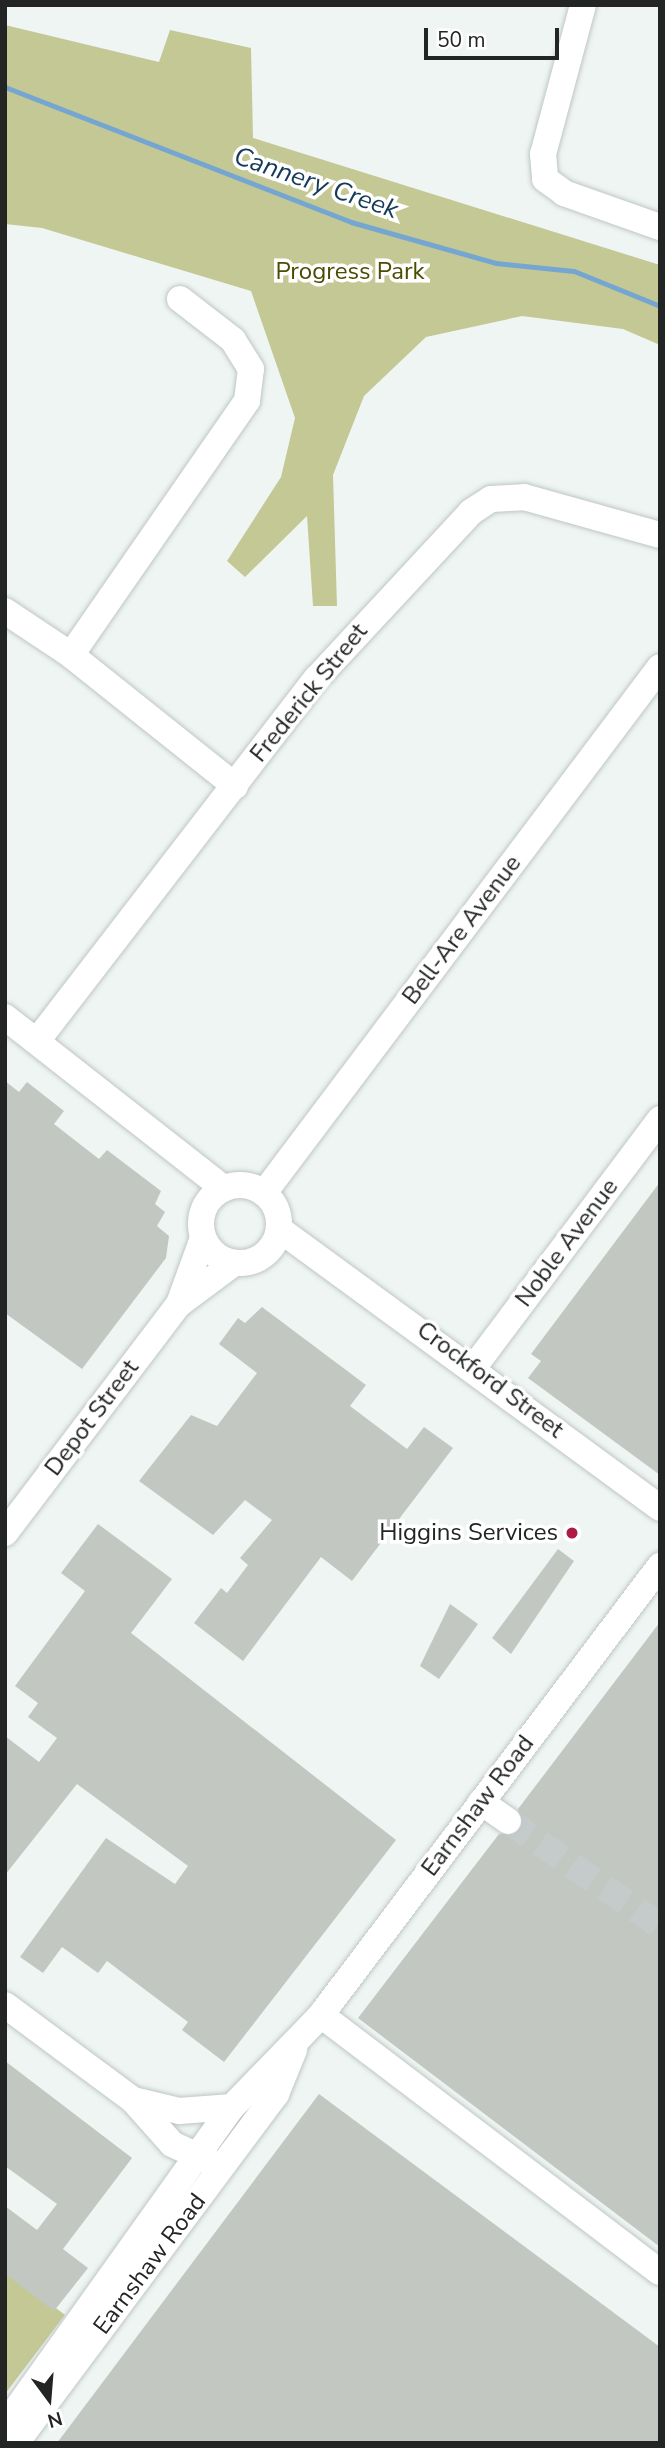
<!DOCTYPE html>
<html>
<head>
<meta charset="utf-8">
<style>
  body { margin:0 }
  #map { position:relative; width:665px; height:2448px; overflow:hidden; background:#eef5f3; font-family:"Nunito Sans",sans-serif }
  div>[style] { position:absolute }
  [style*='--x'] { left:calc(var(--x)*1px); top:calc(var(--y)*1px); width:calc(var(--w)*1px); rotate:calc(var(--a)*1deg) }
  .green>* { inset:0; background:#c4c894 }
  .stream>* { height:5px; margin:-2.5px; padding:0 2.5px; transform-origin:2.5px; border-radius:2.5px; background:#75a6d1 }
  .building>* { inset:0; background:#c2c7c2 }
  .minor-tunnel>* { height:26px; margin-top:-13px; transform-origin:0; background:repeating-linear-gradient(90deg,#c5cbca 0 26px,transparent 0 39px) }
  .roads { filter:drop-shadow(0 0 2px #bfc6c4) drop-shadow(0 0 2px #bfc6c4) }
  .minor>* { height:26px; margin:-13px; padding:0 13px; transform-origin:13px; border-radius:13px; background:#fff }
  .minor>.ring { margin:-13px; padding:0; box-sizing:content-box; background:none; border:26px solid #fff; border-radius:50% }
  .dots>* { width:19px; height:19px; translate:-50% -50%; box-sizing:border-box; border:4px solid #fff; border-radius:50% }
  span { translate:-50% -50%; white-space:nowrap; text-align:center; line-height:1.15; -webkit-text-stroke:7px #fff; paint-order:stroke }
  .park-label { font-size:24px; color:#4a4c00 }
  .street-label { font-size:24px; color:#222524 }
  .poi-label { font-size:24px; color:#222524 }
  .right { translate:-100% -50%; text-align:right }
  .water-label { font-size:26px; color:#153a58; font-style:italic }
  .frame { position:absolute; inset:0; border:7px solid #222524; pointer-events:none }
  .north { position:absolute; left:14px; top:2364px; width:70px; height:70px; -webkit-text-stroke:5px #fff; paint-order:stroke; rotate:164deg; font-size:19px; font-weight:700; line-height:28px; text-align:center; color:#222524 }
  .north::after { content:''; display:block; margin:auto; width:24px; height:32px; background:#222524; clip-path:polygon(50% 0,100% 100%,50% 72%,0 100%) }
  .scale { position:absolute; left:424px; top:28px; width:135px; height:32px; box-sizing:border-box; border:4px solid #222524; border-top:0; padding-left:9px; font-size:21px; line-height:24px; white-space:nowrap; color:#222524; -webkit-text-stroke:5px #fff; paint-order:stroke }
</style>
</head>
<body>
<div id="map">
  <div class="green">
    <i style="clip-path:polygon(5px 25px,159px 62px,170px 30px,251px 48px,253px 138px,660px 265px,660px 345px,623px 329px,522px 316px,426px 337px,364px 396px,333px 475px,337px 606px,313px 606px,307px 516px,245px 577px,227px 561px,281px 477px,295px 418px,251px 291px,42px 228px,5px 224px)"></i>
    <i style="clip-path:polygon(5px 2269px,65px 2315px,5px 2394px)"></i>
  </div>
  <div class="stream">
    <i style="--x:5;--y:87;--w:371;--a:21.3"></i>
    <i style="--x:351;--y:222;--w:151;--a:15.8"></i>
    <i style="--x:496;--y:263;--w:78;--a:5.9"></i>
    <i style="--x:574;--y:271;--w:93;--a:22.1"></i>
  </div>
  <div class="building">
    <i style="clip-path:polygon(5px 1081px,19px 1092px,27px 1082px,64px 1111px,54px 1124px,99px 1159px,107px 1150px,161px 1191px,155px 1204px,165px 1212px,157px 1226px,169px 1236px,166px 1258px,82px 1369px,5px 1313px)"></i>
    <i style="clip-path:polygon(660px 1182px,660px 1475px,528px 1378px,541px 1361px,531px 1354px)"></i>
    <i style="clip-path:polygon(262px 1307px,366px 1385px,350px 1406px,407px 1449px,424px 1427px,453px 1448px,352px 1581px,321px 1557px,243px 1661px,194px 1623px,221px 1588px,227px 1593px,248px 1565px,240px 1558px,272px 1520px,245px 1500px,213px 1535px,139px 1481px,191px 1415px,217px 1426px,257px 1373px,219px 1344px,238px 1318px,245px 1323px)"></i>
    <i style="clip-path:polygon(98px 1524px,172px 1579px,131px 1633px,396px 1840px,224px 2062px,182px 2030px,188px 2022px,107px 1961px,98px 1973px,62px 1947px,43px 1973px,20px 1957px,106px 1838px,175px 1884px,188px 1866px,77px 1784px,5px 1875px,5px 1736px,39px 1762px,57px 1738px,28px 1717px,38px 1703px,15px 1686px,85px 1591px,61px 1573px)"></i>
    <i style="clip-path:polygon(558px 1549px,574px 1561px,511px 1654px,492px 1638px)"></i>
    <i style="clip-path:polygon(450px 1604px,478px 1624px,439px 1679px,420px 1666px)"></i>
    <i style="clip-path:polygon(660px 1622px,660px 2247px,358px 2018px,499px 1834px,520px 1831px,518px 1809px)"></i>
    <i style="clip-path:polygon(5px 2061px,132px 2158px,63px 2249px,88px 2268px,54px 2311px,5px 2274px,5px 2206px,37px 2230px,57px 2204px,5px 2166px)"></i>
    <i style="clip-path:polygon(319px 2094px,660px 2347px,660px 2443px,57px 2443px)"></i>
  </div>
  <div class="minor-tunnel">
    <i style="--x:508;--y:1821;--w:185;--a:34.6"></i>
  </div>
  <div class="roads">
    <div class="minor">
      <i style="--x:583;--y:5;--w:154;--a:105"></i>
      <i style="--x:543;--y:154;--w:25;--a:85"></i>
      <i style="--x:545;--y:179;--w:24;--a:36"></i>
      <i style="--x:564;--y:193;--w:102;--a:19.5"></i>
      <i style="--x:5;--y:611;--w:79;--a:33.7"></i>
      <i style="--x:71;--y:655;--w:210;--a:38.6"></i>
      <i style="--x:71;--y:655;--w:309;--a:-55.3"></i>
      <i style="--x:247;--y:401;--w:32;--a:-83"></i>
      <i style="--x:251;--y:369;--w:34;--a:-122"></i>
      <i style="--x:233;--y:340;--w:67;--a:-142.3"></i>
      <i style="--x:5;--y:1017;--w:278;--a:38.1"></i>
      <i style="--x:37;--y:1041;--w:458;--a:-52.4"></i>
      <i style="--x:317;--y:678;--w:226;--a:-47.1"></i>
      <i style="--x:471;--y:512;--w:24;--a:-33"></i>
      <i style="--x:491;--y:499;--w:33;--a:-3"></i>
      <i style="--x:524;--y:497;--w:141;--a:15.6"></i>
      <i class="ring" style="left:201px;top:1185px;width:52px;height:52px"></i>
      <i style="--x:264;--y:1193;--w:658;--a:-53.03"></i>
      <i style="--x:279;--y:1229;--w:472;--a:36.2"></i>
      <i style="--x:179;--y:1304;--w:69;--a:-36.7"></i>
      <i style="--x:474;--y:1367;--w:310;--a:-53.1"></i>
      <i style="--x:5;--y:1533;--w:288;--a:-52.8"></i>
      <i style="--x:179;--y:1304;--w:70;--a:-70"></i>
      <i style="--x:481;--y:1802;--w:33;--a:35"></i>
      <i style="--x:5;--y:2005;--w:159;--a:36.6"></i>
      <i style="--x:133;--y:2100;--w:59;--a:48.4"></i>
      <i style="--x:172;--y:2144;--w:45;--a:24.9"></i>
      <i style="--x:321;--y:2015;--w:425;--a:37.2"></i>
      <i style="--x:133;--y:2100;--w:47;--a:13.4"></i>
      <i style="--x:179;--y:2111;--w:53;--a:-4.3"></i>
      <i style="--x:5;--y:2425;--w:391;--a:-54.5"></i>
      <i style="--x:232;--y:2107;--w:128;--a:-45.9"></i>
      <i style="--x:321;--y:2015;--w:563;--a:-52.95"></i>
      <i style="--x:16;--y:2443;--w:435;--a:-53.3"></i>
      <i style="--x:276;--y:2094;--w:48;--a:-67.8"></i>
    </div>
  </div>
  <div class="dots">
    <i style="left:572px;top:1533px;background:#ad1a46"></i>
  </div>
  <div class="park-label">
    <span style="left:350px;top:272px">Progress Park</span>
  </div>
  <div class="street-label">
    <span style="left:309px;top:693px;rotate:-51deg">Frederick Street</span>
    <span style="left:462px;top:930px;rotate:-53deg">Bell-Are Avenue</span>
    <span style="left:567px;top:1243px;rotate:-53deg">Noble Avenue</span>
    <span style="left:490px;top:1380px;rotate:37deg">Crockford Street</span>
    <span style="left:92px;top:1418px;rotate:-53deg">Depot Street</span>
    <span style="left:478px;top:1806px;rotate:-53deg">Earnshaw Road</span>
    <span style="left:150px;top:2264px;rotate:-53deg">Earnshaw Road</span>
  </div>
  <div class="poi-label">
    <span class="right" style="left:558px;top:1533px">Higgins Services</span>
  </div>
  <div class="water-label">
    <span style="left:316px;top:183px;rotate:19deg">Cannery Creek</span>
  </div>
  <div class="frame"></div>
  <div class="north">N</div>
  <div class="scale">50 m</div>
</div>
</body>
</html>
